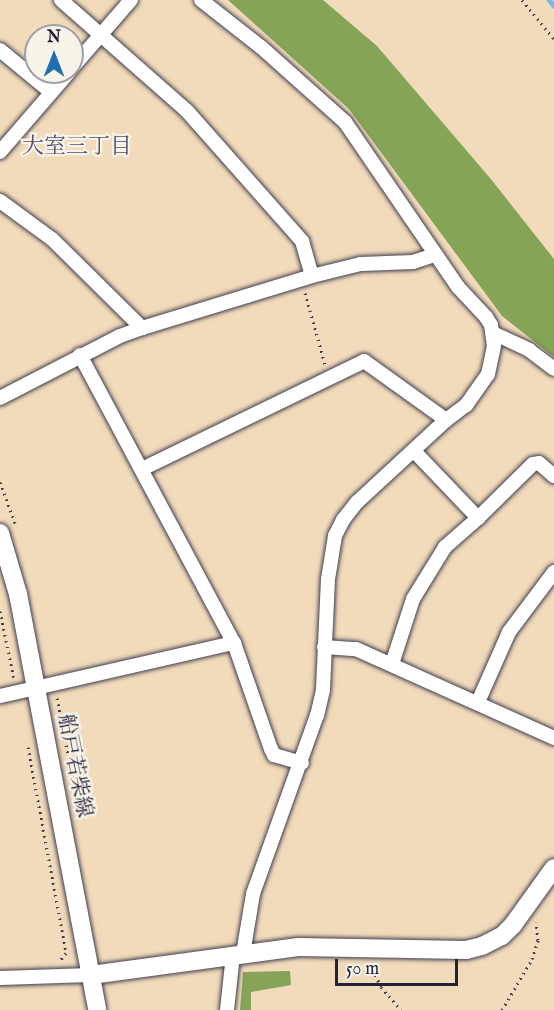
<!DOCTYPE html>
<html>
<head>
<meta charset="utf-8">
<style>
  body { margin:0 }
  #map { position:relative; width:554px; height:1010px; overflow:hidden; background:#f2dbbb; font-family:"IM FELL English","Noto Serif JP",serif }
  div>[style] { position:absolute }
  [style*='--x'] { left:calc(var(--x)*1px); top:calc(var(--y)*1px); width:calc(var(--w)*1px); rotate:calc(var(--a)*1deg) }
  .forest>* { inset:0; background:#85a457 }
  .stream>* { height:5px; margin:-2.5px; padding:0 2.5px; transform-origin:2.5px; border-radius:2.5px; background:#7cb5ec }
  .path>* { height:3px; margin-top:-1.5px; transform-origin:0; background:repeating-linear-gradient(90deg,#413e4e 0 1.5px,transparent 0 6px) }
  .roads { filter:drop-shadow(0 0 2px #413e4e) drop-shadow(0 0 2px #413e4e) }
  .minor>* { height:14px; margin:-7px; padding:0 7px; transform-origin:7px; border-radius:7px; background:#fff }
  .tertiary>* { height:18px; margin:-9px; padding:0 9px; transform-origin:9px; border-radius:9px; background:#fff }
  span { translate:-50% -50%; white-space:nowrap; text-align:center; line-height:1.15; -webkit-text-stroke:4.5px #f7f3e8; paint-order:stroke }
  .street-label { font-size:21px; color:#22223b }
  .neighbourhood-label { font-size:22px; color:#544d6d }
  .north { position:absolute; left:24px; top:24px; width:60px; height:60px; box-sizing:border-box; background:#f7f3e8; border:2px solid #a29fa3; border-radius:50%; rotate:0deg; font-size:16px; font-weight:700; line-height:24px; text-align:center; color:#22223b }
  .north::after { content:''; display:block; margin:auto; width:21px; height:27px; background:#1f6fb2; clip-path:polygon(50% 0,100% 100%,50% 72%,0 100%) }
  .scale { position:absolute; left:335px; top:959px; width:123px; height:27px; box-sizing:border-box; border:3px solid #22223b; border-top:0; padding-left:8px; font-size:18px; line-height:21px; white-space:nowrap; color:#22223b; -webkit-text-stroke:4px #f7f3e8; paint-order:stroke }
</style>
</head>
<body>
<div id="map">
  <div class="forest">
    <i style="clip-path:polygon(228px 0,323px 0,377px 46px,490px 178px,554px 259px,554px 357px,502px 316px,349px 109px)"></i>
    <i style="clip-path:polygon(290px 971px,291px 985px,251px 992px,251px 1010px,240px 1010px,243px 972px)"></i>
  </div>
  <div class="stream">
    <i style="--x:549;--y:0;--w:8;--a:50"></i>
  </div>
  <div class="path">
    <i style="--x:522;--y:0;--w:50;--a:50.6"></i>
    <i style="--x:305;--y:293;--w:74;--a:74.3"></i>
    <i style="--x:0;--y:482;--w:44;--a:69.9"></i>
    <i style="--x:0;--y:611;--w:69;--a:78.4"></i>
    <i style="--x:57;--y:698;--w:68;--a:79"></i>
    <i style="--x:28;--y:747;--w:209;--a:79.5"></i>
    <i style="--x:66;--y:953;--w:11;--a:128"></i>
    <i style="--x:370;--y:964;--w:25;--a:64"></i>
    <i style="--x:381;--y:987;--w:30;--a:49"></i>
    <i style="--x:502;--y:1010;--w:59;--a:-59.5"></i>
    <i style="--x:532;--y:959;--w:20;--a:-72"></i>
    <i style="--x:538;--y:940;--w:18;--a:-96"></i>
  </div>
  <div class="roads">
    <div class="minor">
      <i style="--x:61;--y:0;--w:168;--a:41.4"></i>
      <i style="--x:187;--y:111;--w:174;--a:48.5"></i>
      <i style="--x:302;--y:241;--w:36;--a:74"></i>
      <i style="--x:201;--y:0;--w:76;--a:38.1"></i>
      <i style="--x:261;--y:47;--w:113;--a:41.8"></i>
      <i style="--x:345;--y:122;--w:200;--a:55.6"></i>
      <i style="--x:458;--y:287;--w:41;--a:47"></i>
      <i style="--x:486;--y:317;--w:9;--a:58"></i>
      <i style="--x:491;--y:325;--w:21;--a:82"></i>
      <i style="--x:494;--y:346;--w:29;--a:102"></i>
      <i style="--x:488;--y:374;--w:38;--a:125"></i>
      <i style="--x:466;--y:405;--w:25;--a:143"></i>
      <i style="--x:446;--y:420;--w:121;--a:137.3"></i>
      <i style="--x:357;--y:502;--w:23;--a:128"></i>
      <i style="--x:343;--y:520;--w:18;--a:117"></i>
      <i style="--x:335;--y:536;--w:44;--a:99.2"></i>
      <i style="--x:328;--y:579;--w:111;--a:92.6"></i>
      <i style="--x:323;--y:690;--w:26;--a:103"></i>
      <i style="--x:317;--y:715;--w:190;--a:109.7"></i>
      <i style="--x:253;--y:894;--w:61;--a:99.5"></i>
      <i style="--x:0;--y:50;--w:66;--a:39.5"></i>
      <i style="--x:72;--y:68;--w:90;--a:-49.1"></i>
      <i style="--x:0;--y:152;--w:106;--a:-49.2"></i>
      <i style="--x:0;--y:201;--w:64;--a:36.2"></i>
      <i style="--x:52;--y:239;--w:127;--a:44.7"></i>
      <i style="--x:493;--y:333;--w:40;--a:25"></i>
      <i style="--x:529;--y:350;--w:31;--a:37"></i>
      <i style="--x:80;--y:355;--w:327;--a:61.9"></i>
      <i style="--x:234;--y:643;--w:112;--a:70.8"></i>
      <i style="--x:271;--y:749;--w:7;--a:63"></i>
      <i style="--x:274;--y:755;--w:29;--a:16"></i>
      <i style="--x:0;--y:398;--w:135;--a:-27.3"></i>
      <i style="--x:120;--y:336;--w:23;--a:-20"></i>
      <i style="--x:142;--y:328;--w:178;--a:-17"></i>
      <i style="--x:312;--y:276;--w:50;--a:-13.8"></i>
      <i style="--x:361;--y:264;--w:52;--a:-2.2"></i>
      <i style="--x:413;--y:262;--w:23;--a:-18"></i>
      <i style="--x:414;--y:451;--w:93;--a:46.3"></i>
      <i style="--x:478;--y:518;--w:77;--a:-44.5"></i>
      <i style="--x:533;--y:464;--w:6;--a:-9"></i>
      <i style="--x:539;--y:463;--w:20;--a:41"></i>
      <i style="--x:142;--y:469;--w:247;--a:-25.9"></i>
      <i style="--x:364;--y:361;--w:101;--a:35.7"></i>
      <i style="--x:324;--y:647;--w:32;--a:4"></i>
      <i style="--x:356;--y:649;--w:217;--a:24.2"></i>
      <i style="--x:392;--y:664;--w:68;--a:-72.1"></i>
      <i style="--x:413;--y:599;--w:61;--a:-58.4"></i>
      <i style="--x:445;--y:547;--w:44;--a:-41.3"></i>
      <i style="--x:0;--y:696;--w:240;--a:-12.8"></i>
      <i style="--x:478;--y:702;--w:77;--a:-66.1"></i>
      <i style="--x:509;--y:632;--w:75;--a:-53.1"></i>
      <i style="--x:0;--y:978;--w:91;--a:-1.9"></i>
      <i style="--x:227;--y:1010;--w:55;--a:-83.8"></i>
    </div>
    <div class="tertiary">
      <i style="--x:0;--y:533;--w:64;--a:73.6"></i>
      <i style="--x:18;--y:594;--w:423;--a:79.2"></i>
      <i style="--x:91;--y:975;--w:209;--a:-7.7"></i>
      <i style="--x:298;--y:947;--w:168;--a:1"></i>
      <i style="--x:466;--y:950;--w:16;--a:-14"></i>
      <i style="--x:482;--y:946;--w:22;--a:-27"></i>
      <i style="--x:502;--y:936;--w:16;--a:-45"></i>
      <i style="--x:513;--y:925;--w:70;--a:-54.3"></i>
    </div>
  </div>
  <div class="street-label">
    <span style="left:74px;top:766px;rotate:79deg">船戸若柴線</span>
  </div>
  <div class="neighbourhood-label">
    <span style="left:77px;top:148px">大室三丁目</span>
  </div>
  <div class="north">N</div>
  <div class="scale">50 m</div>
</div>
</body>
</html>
